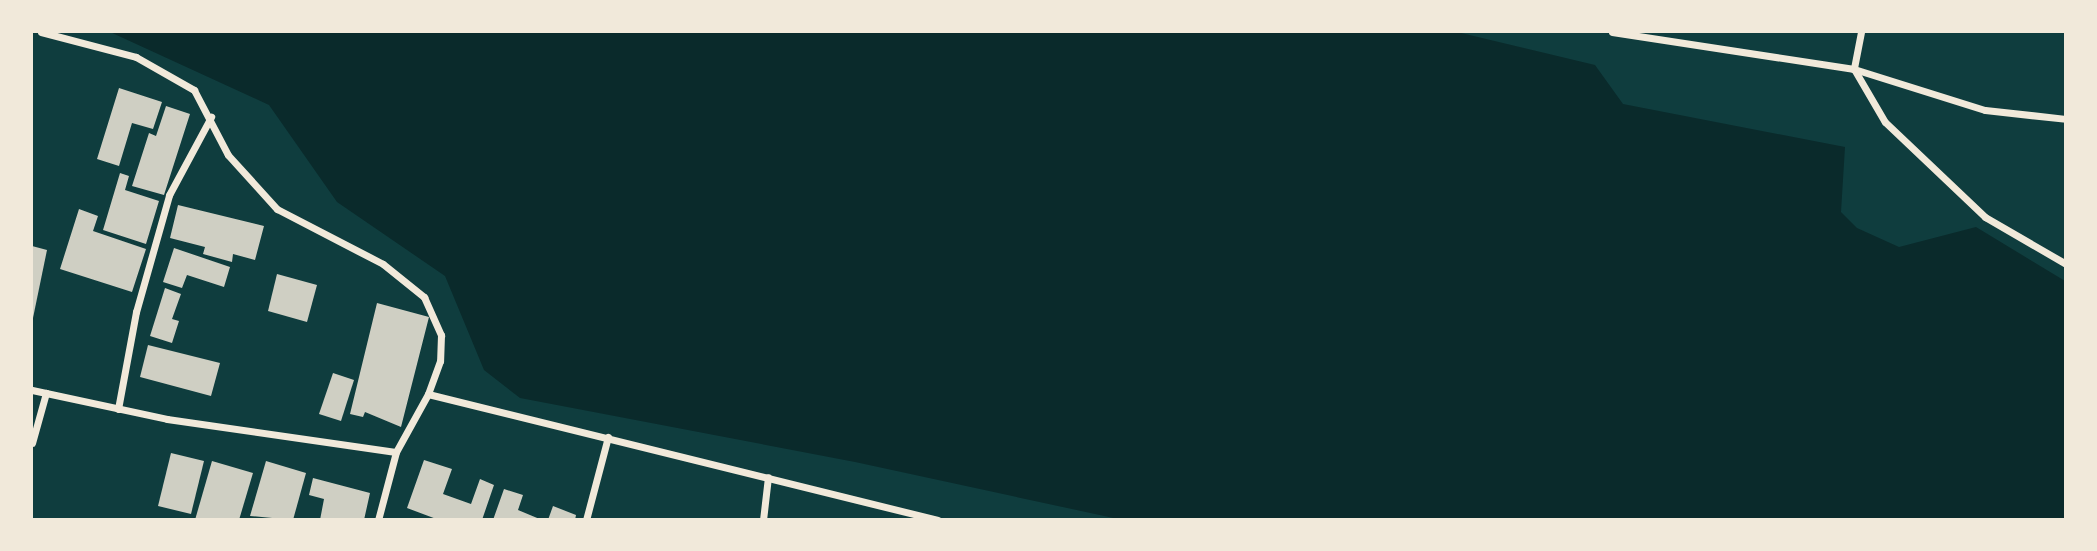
<!DOCTYPE html>
<html>
<head>
<meta charset="utf-8">
<style>
  body { margin:0 }
  #map { position:relative; width:2097px; height:551px; overflow:hidden; background:#0f3d3e; font-family:"PT Sans",sans-serif }
  div>[style] { position:absolute }
  [style*='--x'] { left:calc(var(--x)*1px); top:calc(var(--y)*1px); width:calc(var(--w)*1px); rotate:calc(var(--a)*1deg) }
  .water>* { inset:0; background:#0a2a2b }
  .building>* { inset:0; background:#cfcfc3 }
  .minor>* { height:7px; margin:-3.5px; padding:0 3.5px; transform-origin:3.5px; border-radius:3.5px; background:#f1e9da }
  span { translate:-50% -50%; white-space:nowrap; text-align:center; line-height:1.15; -webkit-text-stroke:5px #f1e9da; paint-order:stroke }
  .frame { position:absolute; inset:0; border:33px solid #f1e9da; pointer-events:none }
</style>
</head>
<body>
<div id="map">
  <div class="water">
    <i style="clip-path:polygon(110px 32px,1457px 32px,1595px 65px,1623px 104px,1845px 147px,1841px 212px,1857px 228px,1899px 247px,1976px 227px,2065px 281px,2065px 519px,1118px 519px,855px 462px,520px 398px,484px 370px,445px 276px,337px 202px,269px 105px)"></i>
  </div>
  <div class="building">
    <i style="clip-path:polygon(119px 88px,162px 102px,153px 129px,132px 123px,119px 166px,97px 159px)"></i>
    <i style="clip-path:polygon(166px 106px,190px 114px,164px 195px,132px 186px,149px 133px,156px 136px)"></i>
    <i style="clip-path:polygon(120px 173px,129px 176px,125px 190px,159px 201px,146px 244px,103px 230px)"></i>
    <i style="clip-path:polygon(178px 205px,264px 226px,255px 260px,233px 254px,232px 262px,203px 254px,205px 247px,170px 238px)"></i>
    <i style="clip-path:polygon(79px 209px,98px 216px,93px 231px,146px 249px,132px 292px,60px 269px)"></i>
    <i style="clip-path:polygon(32px 246px,47px 250px,33px 318px,32px 318px)"></i>
    <i style="clip-path:polygon(174px 248px,230px 267px,224px 287px,187px 275px,182px 288px,163px 282px)"></i>
    <i style="clip-path:polygon(277px 274px,317px 285px,307px 322px,268px 311px)"></i>
    <i style="clip-path:polygon(165px 288px,181px 294px,172px 319px,179px 321px,172px 343px,150px 336px)"></i>
    <i style="clip-path:polygon(377px 303px,429px 317px,401px 427px,365px 412px,363px 417px,350px 414px)"></i>
    <i style="clip-path:polygon(148px 345px,220px 363px,211px 396px,140px 377px)"></i>
    <i style="clip-path:polygon(333px 373px,354px 380px,341px 421px,319px 414px)"></i>
    <i style="clip-path:polygon(171px 453px,204px 461px,191px 514px,158px 506px)"></i>
    <i style="clip-path:polygon(424px 460px,452px 469px,443px 494px,471px 504px,480px 479px,494px 485px,482px 520px,439px 520px,407px 508px)"></i>
    <i style="clip-path:polygon(212px 461px,253px 473px,239px 520px,195px 520px)"></i>
    <i style="clip-path:polygon(266px 461px,306px 473px,293px 520px,250px 516px)"></i>
    <i style="clip-path:polygon(313px 478px,370px 493px,364px 520px,320px 520px,324px 499px,309px 495px)"></i>
    <i style="clip-path:polygon(504px 489px,523px 495px,518px 510px,542px 520px,493px 520px)"></i>
    <i style="clip-path:polygon(553px 506px,576px 515px,575px 520px,548px 520px)"></i>
  </div>
  <div class="minor">
    <i style="--x:41;--y:32;--w:98;--a:14.7"></i>
    <i style="--x:136;--y:57;--w:67;--a:29.6"></i>
    <i style="--x:194;--y:90;--w:73;--a:62.4"></i>
    <i style="--x:228;--y:155;--w:73;--a:47.8"></i>
    <i style="--x:277;--y:209;--w:119;--a:27.4"></i>
    <i style="--x:383;--y:264;--w:53;--a:38.8"></i>
    <i style="--x:424;--y:297;--w:42;--a:65.9"></i>
    <i style="--x:441;--y:335;--w:26;--a:92"></i>
    <i style="--x:440;--y:361;--w:35;--a:110"></i>
    <i style="--x:428;--y:394;--w:66;--a:118.9"></i>
    <i style="--x:396;--y:452;--w:70;--a:104.8"></i>
    <i style="--x:1612;--y:32;--w:245;--a:8.7"></i>
    <i style="--x:1854;--y:69;--w:137;--a:17.4"></i>
    <i style="--x:1985;--y:110;--w:81;--a:6.3"></i>
    <i style="--x:1861;--y:32;--w:38;--a:101"></i>
    <i style="--x:1854;--y:69;--w:61;--a:59.7"></i>
    <i style="--x:1885;--y:122;--w:138;--a:43.5"></i>
    <i style="--x:1985;--y:217;--w:94;--a:30.1"></i>
    <i style="--x:32;--y:390;--w:138;--a:12.1"></i>
    <i style="--x:167;--y:419;--w:231;--a:8.2"></i>
    <i style="--x:428;--y:394;--w:525;--a:13.88"></i>
    <i style="--x:118;--y:409;--w:99;--a:-79.5"></i>
    <i style="--x:136;--y:312;--w:122;--a:-74.2"></i>
    <i style="--x:169;--y:195;--w:89;--a:-61.7"></i>
    <i style="--x:32;--y:443;--w:52;--a:-74.4"></i>
    <i style="--x:586;--y:520;--w:86;--a:-75.2"></i>
    <i style="--x:763;--y:520;--w:43;--a:-83.4"></i>
  </div>
  <div class="frame"></div>
</div>
</body>
</html>
